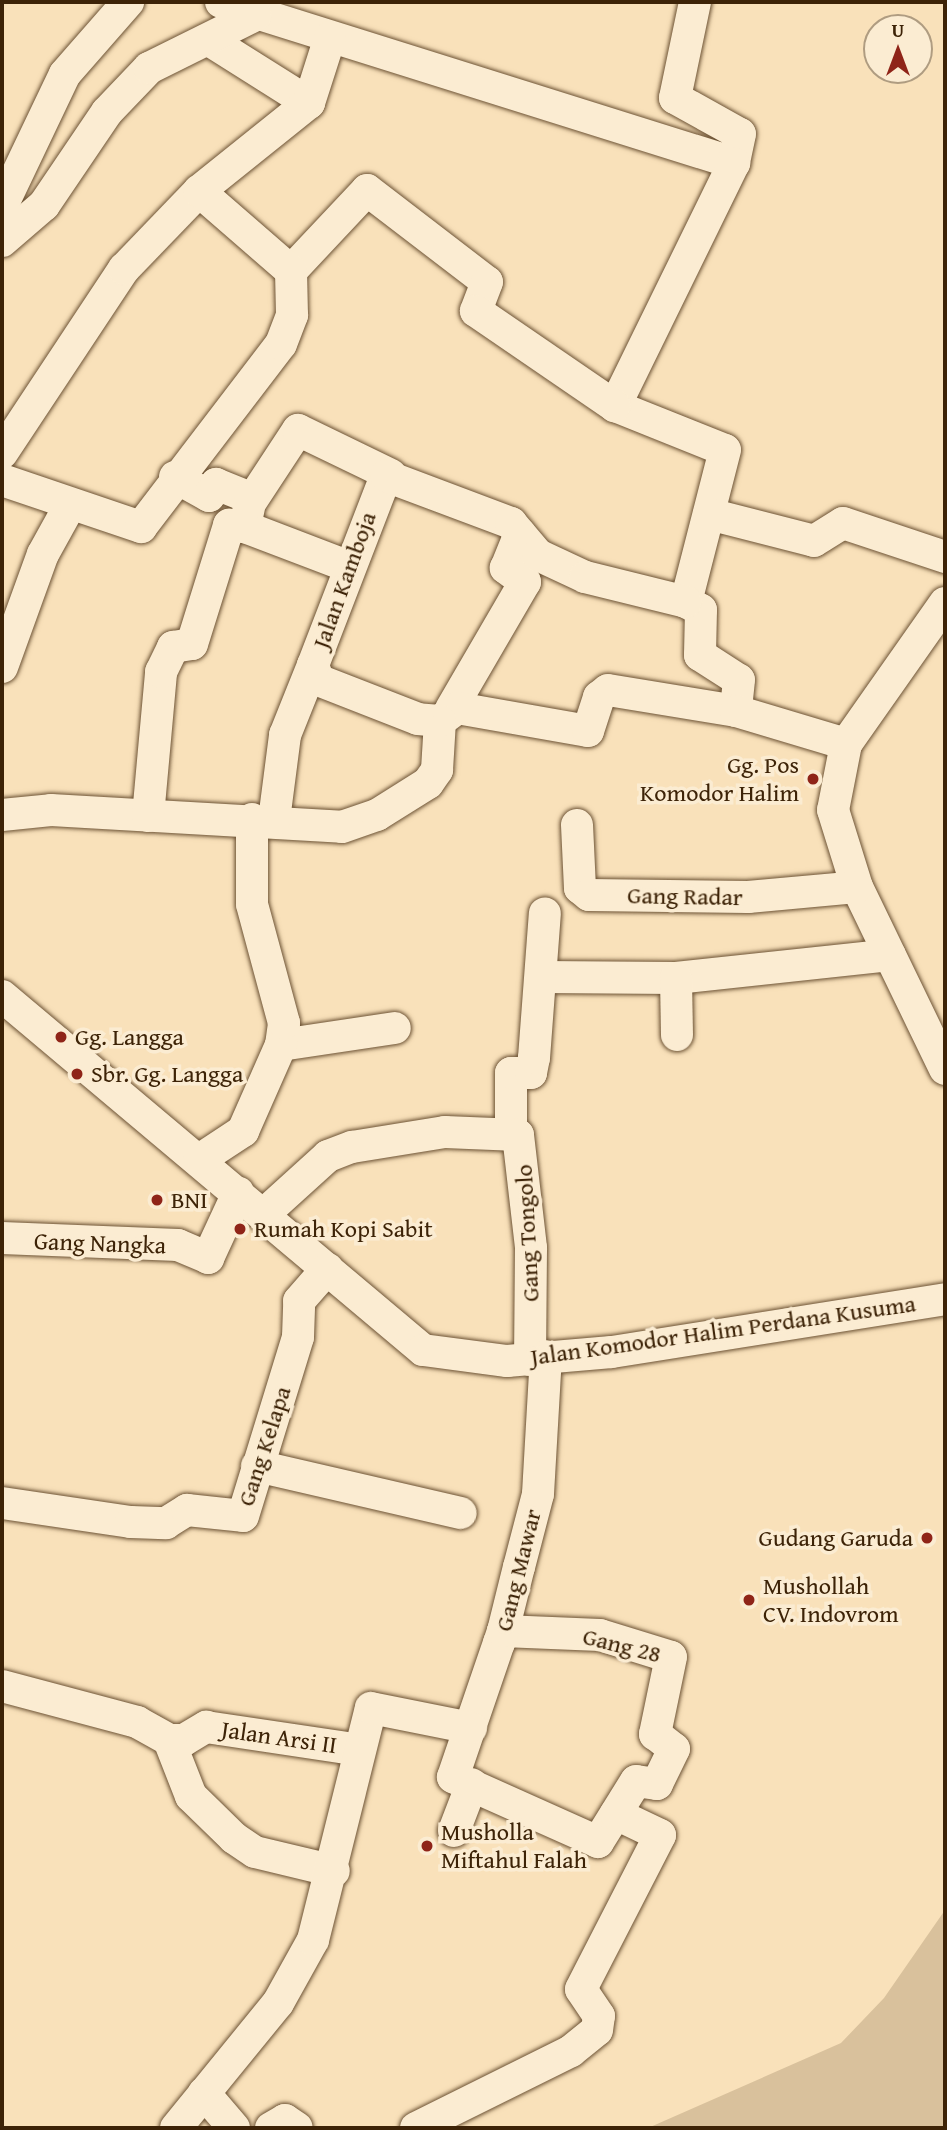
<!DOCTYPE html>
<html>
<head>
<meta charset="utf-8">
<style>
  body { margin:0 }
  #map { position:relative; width:947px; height:2130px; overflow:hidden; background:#f9e1ba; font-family:"Gentium Book Plus",serif }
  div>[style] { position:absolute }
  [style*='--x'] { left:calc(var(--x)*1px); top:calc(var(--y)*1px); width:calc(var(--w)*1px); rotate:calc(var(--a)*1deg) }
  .green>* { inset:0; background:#d9c19c }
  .roads { filter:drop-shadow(0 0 2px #6c5234) drop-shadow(0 0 2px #6c5234) }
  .minor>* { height:32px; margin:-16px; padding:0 16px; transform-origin:16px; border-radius:16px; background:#fbecd2 }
  .dots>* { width:19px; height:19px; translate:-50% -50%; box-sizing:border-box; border:4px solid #fbecd2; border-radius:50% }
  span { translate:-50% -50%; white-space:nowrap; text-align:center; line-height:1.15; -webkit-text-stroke:7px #fbecd2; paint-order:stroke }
  .street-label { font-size:24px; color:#3d2307 }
  .poi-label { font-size:24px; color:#3d2307 }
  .right { translate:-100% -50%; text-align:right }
  .left { translate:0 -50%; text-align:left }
  .frame { position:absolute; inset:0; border:4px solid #3d2307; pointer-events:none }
  .north { position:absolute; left:863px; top:14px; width:70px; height:70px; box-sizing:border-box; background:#fbecd2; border:2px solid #af9c81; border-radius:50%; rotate:0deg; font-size:19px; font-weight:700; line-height:28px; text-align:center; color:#3d2307 }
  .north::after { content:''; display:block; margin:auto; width:24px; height:32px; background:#8f2418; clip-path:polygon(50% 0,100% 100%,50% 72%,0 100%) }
</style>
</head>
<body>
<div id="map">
  <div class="green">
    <i style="clip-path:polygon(945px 1910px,945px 2128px,648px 2128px,841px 2043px,884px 1998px)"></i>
  </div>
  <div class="roads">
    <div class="minor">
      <i style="--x:221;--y:2;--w:538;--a:17.42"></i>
      <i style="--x:695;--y:2;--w:98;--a:101.8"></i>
      <i style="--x:675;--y:98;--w:74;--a:29"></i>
      <i style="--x:740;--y:134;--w:30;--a:102"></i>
      <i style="--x:734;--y:163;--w:271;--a:116.1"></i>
      <i style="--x:615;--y:406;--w:118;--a:21.8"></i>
      <i style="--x:725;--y:450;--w:157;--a:104.4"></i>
      <i style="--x:686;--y:602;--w:17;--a:28"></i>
      <i style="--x:701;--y:610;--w:45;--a:91.3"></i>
      <i style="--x:700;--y:655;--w:46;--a:32.7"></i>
      <i style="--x:739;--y:680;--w:31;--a:96"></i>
      <i style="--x:209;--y:40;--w:118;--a:32.2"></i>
      <i style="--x:2;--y:206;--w:146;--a:-64.5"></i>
      <i style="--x:65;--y:74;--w:96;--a:-48.8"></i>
      <i style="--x:2;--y:241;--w:55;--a:-40.6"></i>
      <i style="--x:44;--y:205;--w:112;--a:-55.9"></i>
      <i style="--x:107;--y:112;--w:61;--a:-46.3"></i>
      <i style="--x:149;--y:68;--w:119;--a:-26.4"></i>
      <i style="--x:291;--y:271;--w:111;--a:-46.8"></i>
      <i style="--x:367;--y:190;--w:151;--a:37.5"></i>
      <i style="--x:487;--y:282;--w:31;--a:111"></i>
      <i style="--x:476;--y:311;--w:168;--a:34.4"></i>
      <i style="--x:2;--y:453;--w:221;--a:-56.5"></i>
      <i style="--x:124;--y:269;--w:108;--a:-46.1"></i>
      <i style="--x:175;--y:477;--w:39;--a:29"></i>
      <i style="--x:209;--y:496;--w:14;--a:-60"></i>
      <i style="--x:216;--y:484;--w:38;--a:22"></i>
      <i style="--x:251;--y:498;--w:30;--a:102"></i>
      <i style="--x:245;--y:527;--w:109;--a:20.9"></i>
      <i style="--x:2;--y:480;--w:147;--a:18.7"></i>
      <i style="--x:141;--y:527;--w:230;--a:-52.6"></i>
      <i style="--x:281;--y:344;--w:31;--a:-69"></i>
      <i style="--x:292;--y:315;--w:44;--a:-91.3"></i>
      <i style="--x:291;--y:271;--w:122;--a:-139"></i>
      <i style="--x:199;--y:191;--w:141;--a:-38.7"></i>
      <i style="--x:309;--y:103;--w:69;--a:-72.3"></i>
      <i style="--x:252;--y:500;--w:84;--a:-56.7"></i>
      <i style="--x:298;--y:430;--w:103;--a:25.8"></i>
      <i style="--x:709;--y:514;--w:108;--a:14.4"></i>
      <i style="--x:814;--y:541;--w:34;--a:-32"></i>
      <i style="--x:843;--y:523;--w:108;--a:18.4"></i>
      <i style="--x:945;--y:603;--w:172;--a:125.1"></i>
      <i style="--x:846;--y:744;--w:67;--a:101.1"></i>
      <i style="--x:833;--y:810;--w:81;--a:72.7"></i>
      <i style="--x:857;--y:887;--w:202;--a:64.2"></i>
      <i style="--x:2;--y:667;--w:120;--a:-70.1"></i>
      <i style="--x:43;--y:554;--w:56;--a:-61.1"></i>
      <i style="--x:451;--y:709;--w:147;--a:-59.8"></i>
      <i style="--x:525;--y:582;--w:24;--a:-144"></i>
      <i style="--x:506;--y:568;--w:37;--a:-68"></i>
      <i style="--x:440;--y:721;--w:21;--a:-37"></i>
      <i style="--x:457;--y:708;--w:133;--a:10"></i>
      <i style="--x:588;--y:731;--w:36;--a:-72"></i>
      <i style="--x:599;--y:697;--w:11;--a:-38"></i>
      <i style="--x:608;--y:690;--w:130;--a:9.3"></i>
      <i style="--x:736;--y:711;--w:115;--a:16.7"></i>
      <i style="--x:2;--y:815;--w:49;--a:-5.8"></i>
      <i style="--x:51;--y:810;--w:291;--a:3.3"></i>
      <i style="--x:342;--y:827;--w:37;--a:-19"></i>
      <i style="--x:377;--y:815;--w:60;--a:-32.1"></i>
      <i style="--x:428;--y:783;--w:16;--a:-55"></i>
      <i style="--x:437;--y:770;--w:49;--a:-86.5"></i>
      <i style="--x:440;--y:721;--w:22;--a:-175"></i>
      <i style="--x:418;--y:719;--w:107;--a:-158.7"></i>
      <i style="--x:318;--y:680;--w:16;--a:-108"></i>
      <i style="--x:313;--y:665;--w:203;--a:-68.9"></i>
      <i style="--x:386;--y:476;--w:134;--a:20.6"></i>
      <i style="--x:511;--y:523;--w:42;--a:49.8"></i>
      <i style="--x:538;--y:555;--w:52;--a:25.1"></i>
      <i style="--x:585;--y:577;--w:104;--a:13.9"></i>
      <i style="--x:148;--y:816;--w:145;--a:-84.8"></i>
      <i style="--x:161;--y:672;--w:28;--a:-64"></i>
      <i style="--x:173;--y:647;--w:19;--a:-9"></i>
      <i style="--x:192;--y:644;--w:125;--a:-72.7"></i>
      <i style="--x:229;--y:525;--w:16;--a:7"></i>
      <i style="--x:274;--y:820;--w:86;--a:-82.6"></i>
      <i style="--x:285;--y:735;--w:75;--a:-68.2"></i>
      <i style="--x:577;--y:825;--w:63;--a:87.3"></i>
      <i style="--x:580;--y:888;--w:11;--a:38"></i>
      <i style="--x:589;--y:895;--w:159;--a:0.7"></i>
      <i style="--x:748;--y:897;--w:109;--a:-5.2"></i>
      <i style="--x:542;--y:977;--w:134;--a:0.4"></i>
      <i style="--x:676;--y:978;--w:215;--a:-6.1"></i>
      <i style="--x:676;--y:978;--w:57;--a:89"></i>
      <i style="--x:2;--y:996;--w:550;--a:40.06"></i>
      <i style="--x:423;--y:1350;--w:85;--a:7.5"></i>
      <i style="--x:507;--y:1361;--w:105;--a:-4.9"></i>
      <i style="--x:612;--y:1352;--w:337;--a:-9"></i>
      <i style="--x:281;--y:1045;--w:115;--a:-8.5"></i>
      <i style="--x:511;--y:1132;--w:59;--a:-90"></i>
      <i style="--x:511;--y:1073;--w:20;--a:0"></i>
      <i style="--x:531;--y:1073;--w:15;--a:-79"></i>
      <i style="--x:534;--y:1058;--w:145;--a:-85.7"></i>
      <i style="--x:199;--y:1160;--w:53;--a:-33.4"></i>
      <i style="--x:243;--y:1131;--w:94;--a:-66.2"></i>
      <i style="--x:281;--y:1045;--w:22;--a:-82"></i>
      <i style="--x:284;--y:1023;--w:123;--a:-105.1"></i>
      <i style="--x:252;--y:904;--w:85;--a:-90"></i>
      <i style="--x:264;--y:1214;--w:86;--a:-42.2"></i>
      <i style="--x:328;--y:1156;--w:26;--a:-21"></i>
      <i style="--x:352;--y:1147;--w:94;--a:-9.2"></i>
      <i style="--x:445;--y:1132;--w:73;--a:2.4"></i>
      <i style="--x:518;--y:1135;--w:114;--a:83.4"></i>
      <i style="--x:531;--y:1248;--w:112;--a:90.5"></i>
      <i style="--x:2;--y:1238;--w:176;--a:2.3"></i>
      <i style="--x:178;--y:1245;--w:33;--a:23"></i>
      <i style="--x:208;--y:1258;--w:72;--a:-65.2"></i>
      <i style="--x:257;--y:1466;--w:209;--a:13"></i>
      <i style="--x:2;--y:1503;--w:130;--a:8.4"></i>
      <i style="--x:131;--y:1522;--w:35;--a:2"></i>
      <i style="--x:166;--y:1523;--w:25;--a:-32"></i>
      <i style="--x:187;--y:1510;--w:56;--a:6.1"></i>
      <i style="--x:243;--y:1516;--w:187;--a:-72.9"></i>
      <i style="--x:298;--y:1337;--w:36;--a:-88"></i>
      <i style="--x:299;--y:1301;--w:43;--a:-48.8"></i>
      <i style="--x:503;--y:1631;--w:97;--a:2.4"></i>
      <i style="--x:600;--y:1635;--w:74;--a:17.2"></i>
      <i style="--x:671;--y:1657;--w:79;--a:101.7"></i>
      <i style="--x:655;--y:1734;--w:24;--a:38"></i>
      <i style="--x:674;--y:1749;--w:39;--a:116"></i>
      <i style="--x:657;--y:1784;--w:21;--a:-172"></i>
      <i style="--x:636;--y:1781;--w:72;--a:121.9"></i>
      <i style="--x:598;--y:1842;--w:159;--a:-155.9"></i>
      <i style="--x:453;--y:1777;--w:142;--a:-71.1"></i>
      <i style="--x:499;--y:1643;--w:13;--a:-72"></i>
      <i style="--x:503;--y:1631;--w:66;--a:-76"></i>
      <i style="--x:519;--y:1567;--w:75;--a:-75.4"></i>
      <i style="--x:538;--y:1494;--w:138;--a:-86.7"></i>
      <i style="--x:2;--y:1686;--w:140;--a:14.9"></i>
      <i style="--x:137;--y:1722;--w:37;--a:29"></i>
      <i style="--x:169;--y:1740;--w:15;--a:0"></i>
      <i style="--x:184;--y:1740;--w:26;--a:-31"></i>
      <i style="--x:206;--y:1727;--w:155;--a:8.5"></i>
      <i style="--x:169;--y:1740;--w:60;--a:68.6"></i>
      <i style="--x:191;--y:1796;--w:60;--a:44.3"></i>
      <i style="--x:234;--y:1838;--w:25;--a:34"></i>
      <i style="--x:255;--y:1852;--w:81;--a:13.5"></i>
      <i style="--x:454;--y:1831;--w:50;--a:-69"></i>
      <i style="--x:204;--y:2093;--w:46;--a:49.4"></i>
      <i style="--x:176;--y:2128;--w:161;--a:-50.8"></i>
      <i style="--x:278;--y:2003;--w:72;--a:-60.9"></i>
      <i style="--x:313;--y:1940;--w:239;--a:-76"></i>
      <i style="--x:371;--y:1708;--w:102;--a:11.3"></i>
      <i style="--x:271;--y:2128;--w:16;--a:-30"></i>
      <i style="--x:285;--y:2120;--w:14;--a:34"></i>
      <i style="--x:416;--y:2128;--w:173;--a:-26.4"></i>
      <i style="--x:571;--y:2051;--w:33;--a:-39"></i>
      <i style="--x:597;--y:2030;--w:14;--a:-82"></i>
      <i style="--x:599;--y:2016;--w:32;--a:-124"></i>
      <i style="--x:581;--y:1989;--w:173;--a:-62.8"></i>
      <i style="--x:660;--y:1835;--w:49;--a:-154.5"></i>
    </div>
  </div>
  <div class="dots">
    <i style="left:813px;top:779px;background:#8f2418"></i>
    <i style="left:61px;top:1037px;background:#8f2418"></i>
    <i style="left:77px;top:1074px;background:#8f2418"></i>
    <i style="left:157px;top:1200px;background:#8f2418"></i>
    <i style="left:240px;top:1229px;background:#8f2418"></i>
    <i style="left:927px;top:1538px;background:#8f2418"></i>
    <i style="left:749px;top:1600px;background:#8f2418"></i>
    <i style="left:427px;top:1846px;background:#8f2418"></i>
  </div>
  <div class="street-label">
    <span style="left:344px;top:580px;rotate:-70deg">Jalan Kamboja</span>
    <span style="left:685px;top:896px;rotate:1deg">Gang Radar</span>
    <span style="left:527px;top:1233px;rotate:-93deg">Gang Tongolo</span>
    <span style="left:100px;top:1243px;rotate:2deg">Gang Nangka</span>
    <span style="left:723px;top:1330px;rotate:-8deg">Jalan Komodor Halim Perdana Kusuma</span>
    <span style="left:264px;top:1446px;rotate:-72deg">Gang Kelapa</span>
    <span style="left:518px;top:1570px;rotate:-76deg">Gang Mawar</span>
    <span style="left:622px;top:1645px;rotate:14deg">Gang 28</span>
    <span style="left:279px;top:1737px;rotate:8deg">Jalan Arsi II</span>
  </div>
  <div class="poi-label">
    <span class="right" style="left:799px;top:779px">Gg. Pos<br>Komodor Halim</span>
    <span class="left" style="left:75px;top:1037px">Gg. Langga</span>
    <span class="left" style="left:91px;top:1074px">Sbr. Gg. Langga</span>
    <span class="left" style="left:171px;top:1200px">BNI</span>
    <span class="left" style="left:254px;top:1229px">Rumah Kopi Sabit</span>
    <span class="right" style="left:913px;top:1538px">Gudang Garuda</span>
    <span class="left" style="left:763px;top:1600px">Mushollah<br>CV. Indovrom</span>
    <span class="left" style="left:441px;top:1846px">Musholla<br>Miftahul Falah</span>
  </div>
  <div class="frame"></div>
  <div class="north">U</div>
</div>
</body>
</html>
